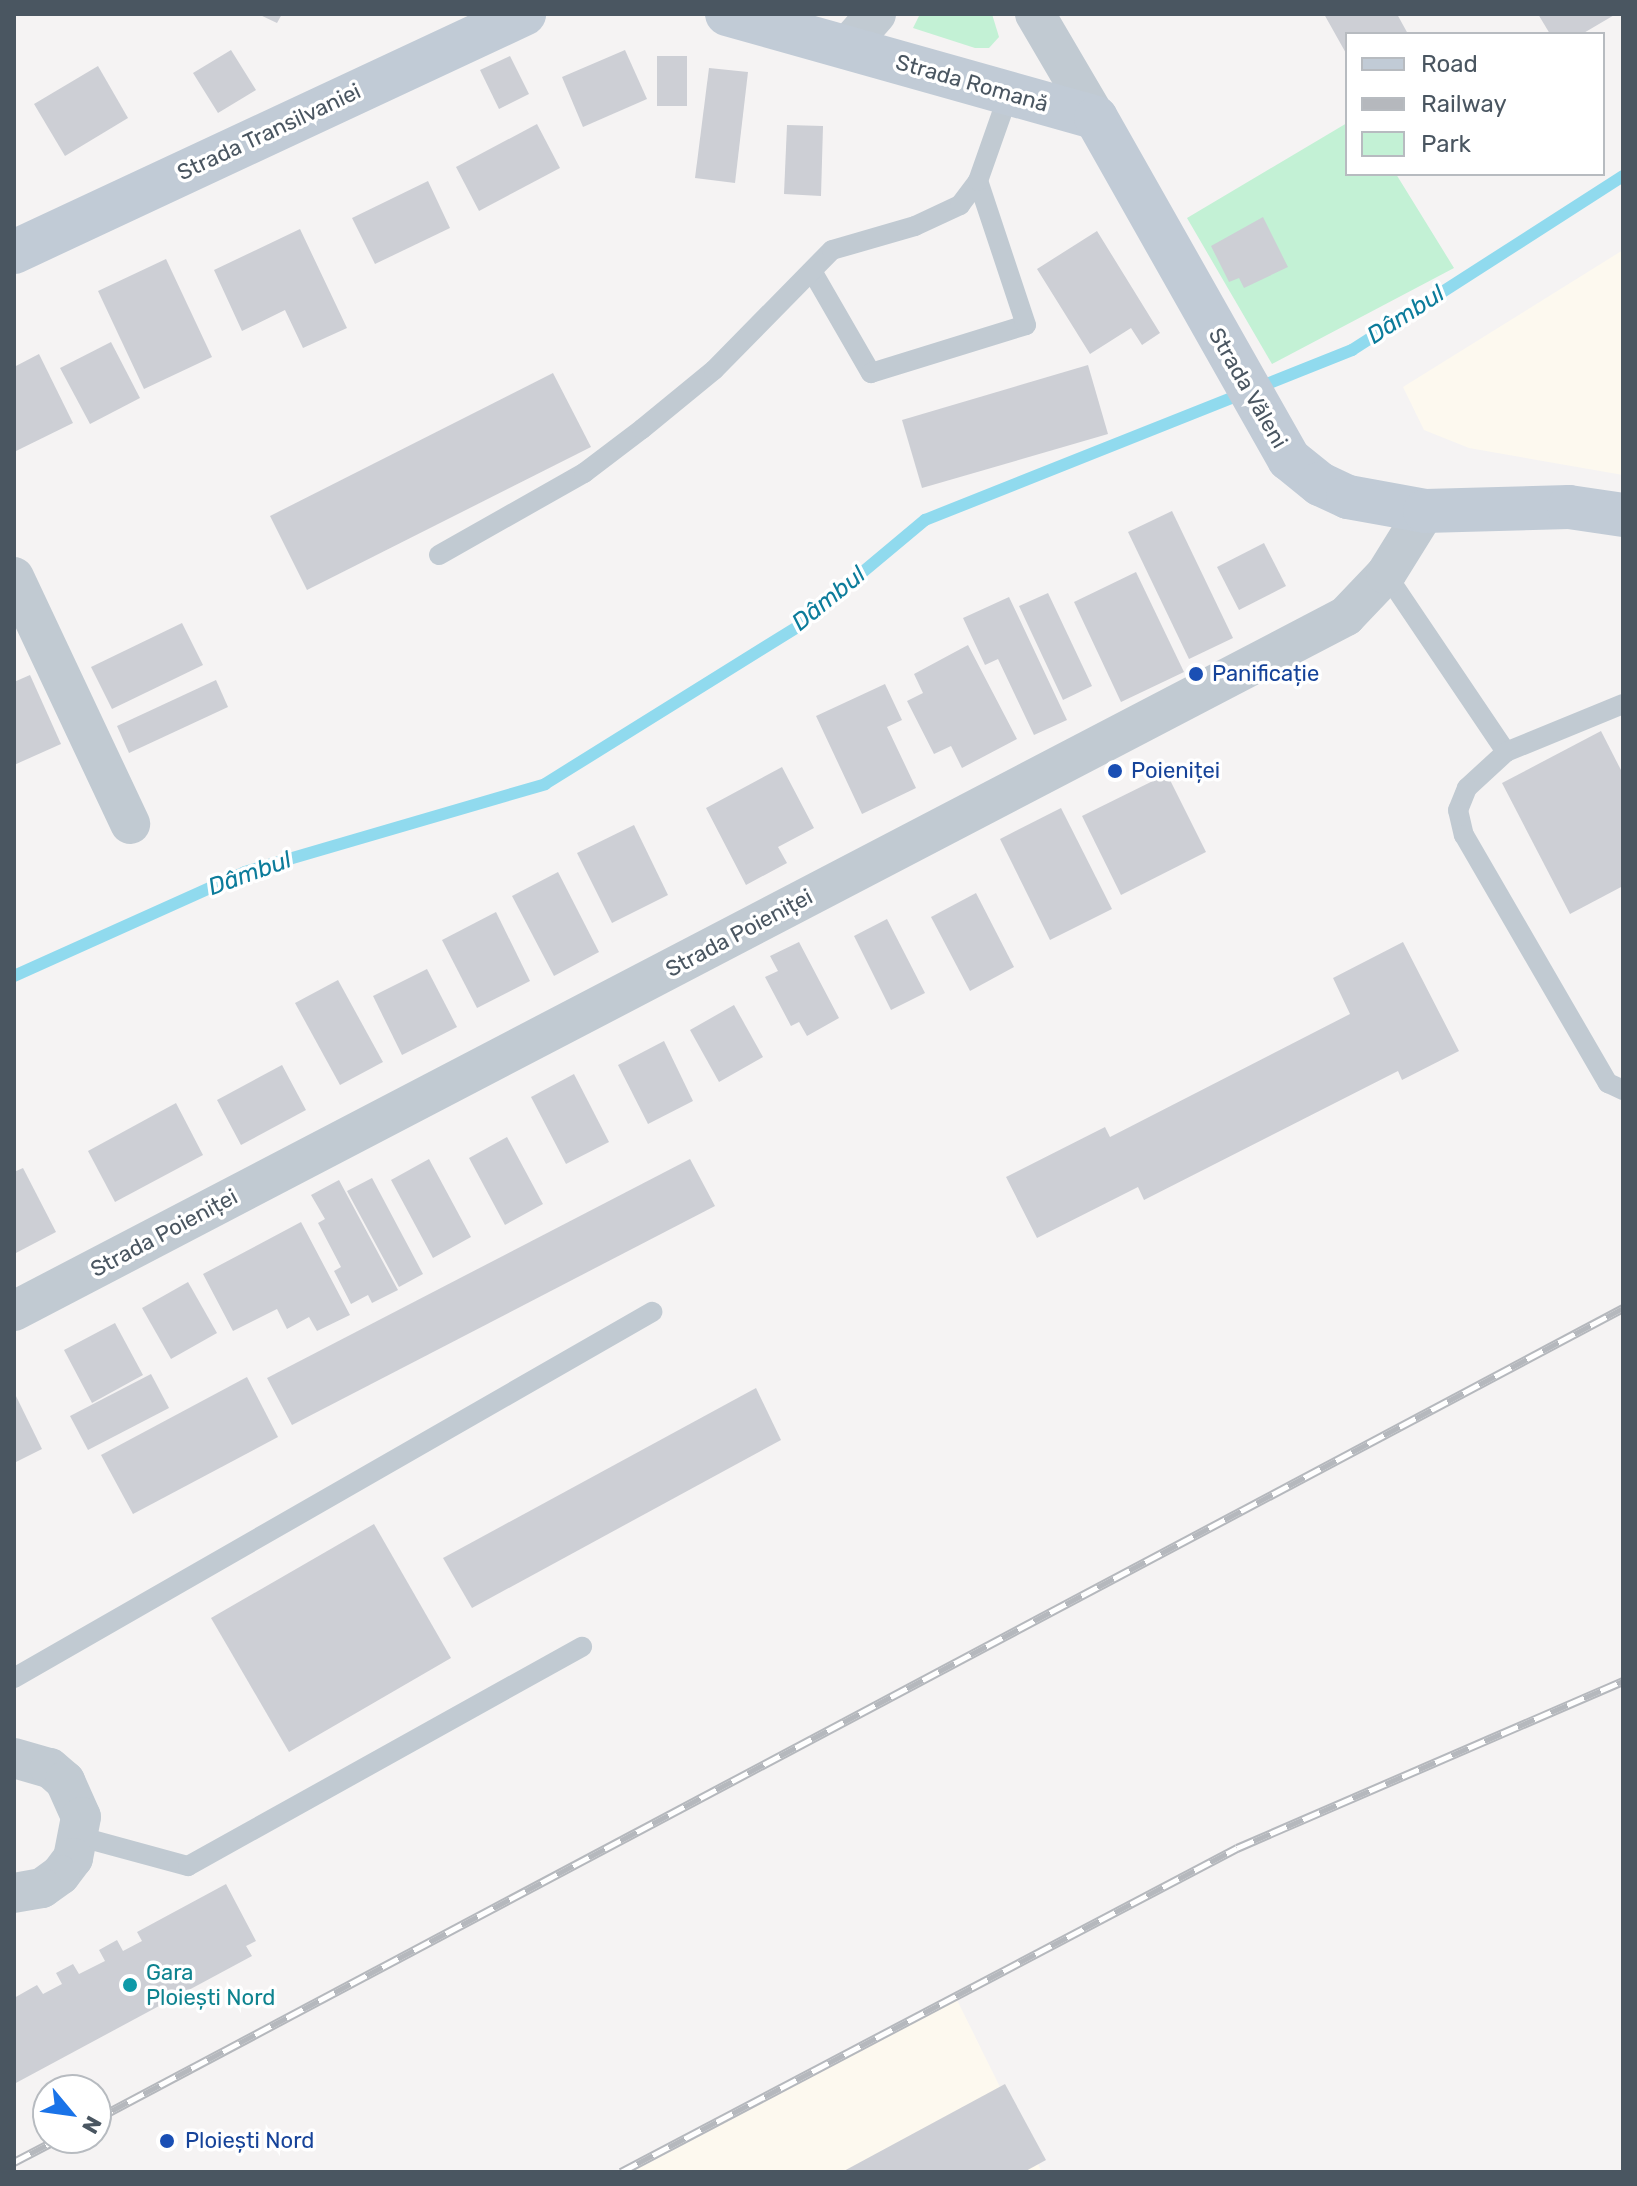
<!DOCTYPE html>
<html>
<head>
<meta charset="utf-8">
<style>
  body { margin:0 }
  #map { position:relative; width:1637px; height:2186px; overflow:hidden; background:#f5f3f3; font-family:Rubik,sans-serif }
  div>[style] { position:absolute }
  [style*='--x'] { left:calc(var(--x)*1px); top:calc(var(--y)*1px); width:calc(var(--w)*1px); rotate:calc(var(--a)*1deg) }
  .commercial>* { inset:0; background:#fdf9ef }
  .green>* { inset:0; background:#c3f1d5 }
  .stream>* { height:12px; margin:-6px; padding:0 6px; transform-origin:6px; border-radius:6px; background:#90daee }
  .building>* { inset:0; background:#cdcfd5 }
  .lane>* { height:20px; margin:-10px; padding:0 10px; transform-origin:10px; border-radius:10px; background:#c1cad2 }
  .street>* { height:40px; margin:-20px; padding:0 20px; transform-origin:20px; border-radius:20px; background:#c1cad2 }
  .secondary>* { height:44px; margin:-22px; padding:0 22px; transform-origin:22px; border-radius:22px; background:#c1cbd6 }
  .rail>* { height:9px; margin-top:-4.5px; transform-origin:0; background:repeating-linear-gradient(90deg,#fff 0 18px,#b5b8bd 0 36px); box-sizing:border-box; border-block:2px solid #b5b8bd }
  .dots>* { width:22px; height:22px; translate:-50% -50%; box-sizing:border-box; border:4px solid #fff; border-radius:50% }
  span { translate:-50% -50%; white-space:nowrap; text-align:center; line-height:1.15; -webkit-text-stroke:7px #fff; paint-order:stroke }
  .street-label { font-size:22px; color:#4a5661 }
  .transit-label { font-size:22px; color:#164399 }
  .left { translate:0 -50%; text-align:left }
  .culture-label { font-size:22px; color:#0d838f }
  .water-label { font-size:24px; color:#0c7c9b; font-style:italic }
  .frame { position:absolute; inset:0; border:16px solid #4a5661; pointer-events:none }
  .legend { position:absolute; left:1345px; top:32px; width:260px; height:144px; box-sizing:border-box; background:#fff; border:2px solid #b7bbc0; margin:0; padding:10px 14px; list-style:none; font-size:24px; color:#4a5661 }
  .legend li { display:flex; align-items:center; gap:16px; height:40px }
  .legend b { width:40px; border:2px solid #b7bbc0 }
  .north { position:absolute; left:32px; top:2074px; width:80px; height:80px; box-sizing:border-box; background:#fff; border:2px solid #b7bbc0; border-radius:50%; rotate:119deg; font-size:22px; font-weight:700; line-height:32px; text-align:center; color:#4a5661 }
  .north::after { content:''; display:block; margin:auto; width:28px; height:36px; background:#1a73e8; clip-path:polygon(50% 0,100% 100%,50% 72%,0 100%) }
</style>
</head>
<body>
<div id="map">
  <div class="commercial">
    <i style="clip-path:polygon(1623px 250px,1623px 475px,1469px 448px,1424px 430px,1403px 387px)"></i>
    <i style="clip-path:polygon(957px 2000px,1042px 2172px,632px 2172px)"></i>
  </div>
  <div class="green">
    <i style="clip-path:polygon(920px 14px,992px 14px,999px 37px,989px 48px,975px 48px,913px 28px)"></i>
    <i style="clip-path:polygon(1347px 123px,1347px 174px,1396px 174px,1454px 268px,1272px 364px,1187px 218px)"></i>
  </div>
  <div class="stream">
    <i style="--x:14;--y:976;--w:253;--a:-24.2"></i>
    <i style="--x:245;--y:872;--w:313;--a:-16.3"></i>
    <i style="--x:545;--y:784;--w:297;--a:-31.9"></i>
    <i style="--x:797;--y:627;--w:167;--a:-39.9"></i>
    <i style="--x:925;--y:520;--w:460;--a:-21.7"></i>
    <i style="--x:1352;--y:350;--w:322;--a:-32.7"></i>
  </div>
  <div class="building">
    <i style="clip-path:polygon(258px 14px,282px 14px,277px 23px)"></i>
    <i style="clip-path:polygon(1324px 14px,1397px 14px,1408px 34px,1347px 34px,1347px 55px)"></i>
    <i style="clip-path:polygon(1538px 14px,1616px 14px,1582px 34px,1550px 34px)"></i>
    <i style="clip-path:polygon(231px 50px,256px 90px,218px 113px,193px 73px)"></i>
    <i style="clip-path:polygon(625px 50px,647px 99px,583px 127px,562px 77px)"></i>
    <i style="clip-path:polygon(510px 56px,529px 94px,499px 109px,480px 70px)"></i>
    <i style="clip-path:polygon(657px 56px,687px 56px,687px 106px,657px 106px)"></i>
    <i style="clip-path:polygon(98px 66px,128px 118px,65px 156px,34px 104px)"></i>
    <i style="clip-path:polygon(709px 68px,748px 72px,735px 183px,695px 178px)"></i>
    <i style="clip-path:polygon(537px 124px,560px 168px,479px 211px,456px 167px)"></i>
    <i style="clip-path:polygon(787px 125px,823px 126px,821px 196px,784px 194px)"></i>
    <i style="clip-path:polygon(428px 181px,450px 228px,375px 264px,352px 218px)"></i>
    <i style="clip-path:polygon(1263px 217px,1288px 267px,1244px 288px,1239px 278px,1229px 282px,1211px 246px)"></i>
    <i style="clip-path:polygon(300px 229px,347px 328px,303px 348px,285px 310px,242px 331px,214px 270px)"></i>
    <i style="clip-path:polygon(1097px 231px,1160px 333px,1142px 345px,1131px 328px,1090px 354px,1037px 269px)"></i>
    <i style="clip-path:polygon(166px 259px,212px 357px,144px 389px,98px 291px)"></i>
    <i style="clip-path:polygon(111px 342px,140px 398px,90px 424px,60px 368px)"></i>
    <i style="clip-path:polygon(39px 354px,73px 423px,14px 452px,14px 367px)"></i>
    <i style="clip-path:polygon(1088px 365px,1108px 434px,922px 488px,902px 420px)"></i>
    <i style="clip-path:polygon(553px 373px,591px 447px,307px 590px,270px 516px)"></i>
    <i style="clip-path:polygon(1172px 511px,1233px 638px,1189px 659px,1128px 532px)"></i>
    <i style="clip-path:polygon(1264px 543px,1286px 586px,1239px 610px,1217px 567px)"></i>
    <i style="clip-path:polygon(1136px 572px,1184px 672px,1121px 702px,1074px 602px)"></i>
    <i style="clip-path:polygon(1048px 593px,1092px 686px,1063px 700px,1019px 606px)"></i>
    <i style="clip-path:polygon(1009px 597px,1067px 720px,1034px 735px,998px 659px,985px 665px,963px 618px)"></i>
    <i style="clip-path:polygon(182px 623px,203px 665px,112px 709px,91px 667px)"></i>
    <i style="clip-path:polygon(968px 645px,1017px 739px,962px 768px,951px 746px,934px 754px,907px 701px,923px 693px,914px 674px)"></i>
    <i style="clip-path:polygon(30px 675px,61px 744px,14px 765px,14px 682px)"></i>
    <i style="clip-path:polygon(216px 680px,228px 707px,129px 753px,117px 726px)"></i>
    <i style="clip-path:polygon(885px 684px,902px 720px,887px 727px,916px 788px,862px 814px,816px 716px)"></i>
    <i style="clip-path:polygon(1601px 731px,1623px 774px,1623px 886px,1570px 914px,1502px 783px)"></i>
    <i style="clip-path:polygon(782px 767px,814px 828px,778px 847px,787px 863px,746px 885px,706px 808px)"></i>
    <i style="clip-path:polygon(1167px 774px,1206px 852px,1121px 895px,1082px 816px)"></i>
    <i style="clip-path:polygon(1061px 808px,1112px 909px,1050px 940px,1000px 839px)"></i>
    <i style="clip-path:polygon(634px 825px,668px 895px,612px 923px,577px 853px)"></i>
    <i style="clip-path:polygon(558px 872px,599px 952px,554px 976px,512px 896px)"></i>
    <i style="clip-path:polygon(976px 893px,1014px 967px,970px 991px,931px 917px)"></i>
    <i style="clip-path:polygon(496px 912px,530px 981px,477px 1008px,442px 940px)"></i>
    <i style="clip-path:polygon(887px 919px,925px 993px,891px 1010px,854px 936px)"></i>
    <i style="clip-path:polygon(799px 942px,839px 1018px,807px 1036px,799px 1022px,791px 1026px,765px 977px,778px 971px,770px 956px)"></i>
    <i style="clip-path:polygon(1403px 942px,1459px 1051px,1402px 1080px,1398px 1071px,1144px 1200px,1138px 1187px,1037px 1238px,1006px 1177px,1105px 1127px,1110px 1137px,1350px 1014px,1333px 978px)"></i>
    <i style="clip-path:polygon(427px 969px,457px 1027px,402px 1055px,373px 996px)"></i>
    <i style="clip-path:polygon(338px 980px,383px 1062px,340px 1085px,295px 1003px)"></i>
    <i style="clip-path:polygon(734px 1005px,763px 1057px,719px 1082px,690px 1030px)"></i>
    <i style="clip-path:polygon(664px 1041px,693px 1101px,648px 1124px,618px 1065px)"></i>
    <i style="clip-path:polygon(282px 1065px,306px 1110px,241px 1145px,217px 1100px)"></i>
    <i style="clip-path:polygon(574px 1074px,609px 1142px,566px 1164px,531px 1097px)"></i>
    <i style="clip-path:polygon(176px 1103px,203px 1155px,115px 1202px,88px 1151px)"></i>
    <i style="clip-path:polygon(507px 1137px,543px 1204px,505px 1225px,469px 1158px)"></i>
    <i style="clip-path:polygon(429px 1159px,471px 1237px,433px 1258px,391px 1180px)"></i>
    <i style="clip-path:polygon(690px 1159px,715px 1206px,292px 1425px,267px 1378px)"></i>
    <i style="clip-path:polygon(23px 1168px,56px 1232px,14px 1254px,14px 1172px)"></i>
    <i style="clip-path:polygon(372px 1178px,423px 1274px,399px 1287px,347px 1191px)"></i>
    <i style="clip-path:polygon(339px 1180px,398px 1290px,372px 1303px,368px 1295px,351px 1304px,334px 1271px,341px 1267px,318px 1223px,325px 1219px,311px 1195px)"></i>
    <i style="clip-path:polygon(301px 1222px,350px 1315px,317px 1331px,309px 1317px,287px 1329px,277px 1309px,233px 1331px,203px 1274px)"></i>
    <i style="clip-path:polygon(188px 1282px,217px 1333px,171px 1359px,142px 1308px)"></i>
    <i style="clip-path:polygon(115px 1323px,143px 1375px,92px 1403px,64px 1350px)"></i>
    <i style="clip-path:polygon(151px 1374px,169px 1408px,88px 1450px,70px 1416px)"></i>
    <i style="clip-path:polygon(247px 1377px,278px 1437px,133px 1514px,101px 1455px)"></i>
    <i style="clip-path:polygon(756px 1388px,781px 1440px,472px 1608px,443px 1558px)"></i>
    <i style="clip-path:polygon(14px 1392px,42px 1449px,14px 1463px)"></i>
    <i style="clip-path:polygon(374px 1524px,451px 1658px,289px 1752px,211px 1618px)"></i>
    <i style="clip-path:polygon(226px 1884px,256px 1941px,246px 1946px,252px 1956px,14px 2084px,14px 1998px,37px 1985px,43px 1994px,62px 1984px,56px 1973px,73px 1964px,79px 1974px,105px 1961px,99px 1950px,117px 1940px,123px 1951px,142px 1941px,137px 1932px)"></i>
    <i style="clip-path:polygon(1005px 2084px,1046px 2160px,1024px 2172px,842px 2172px)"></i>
  </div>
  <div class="lane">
    <i style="--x:812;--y:271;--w:118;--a:60"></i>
    <i style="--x:871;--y:373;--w:162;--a:-17.2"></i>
    <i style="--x:1026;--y:325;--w:152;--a:-108.4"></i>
    <i style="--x:439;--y:555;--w:167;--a:-29.5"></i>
    <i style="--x:584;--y:473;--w:73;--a:-37.2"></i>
    <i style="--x:642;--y:429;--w:93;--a:-39.3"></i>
    <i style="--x:714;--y:370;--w:168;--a:-45.5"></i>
    <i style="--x:832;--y:250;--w:86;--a:-16.1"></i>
    <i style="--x:915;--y:226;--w:50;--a:-25"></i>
    <i style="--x:960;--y:205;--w:30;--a:-53"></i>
    <i style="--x:978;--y:181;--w:93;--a:-70.6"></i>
    <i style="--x:1386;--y:574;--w:215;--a:56"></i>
    <i style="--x:1623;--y:704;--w:126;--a:157.7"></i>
    <i style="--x:1506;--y:752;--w:53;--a:137.3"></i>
    <i style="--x:1467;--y:788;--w:24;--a:112"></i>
    <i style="--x:1458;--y:810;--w:26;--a:77"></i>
    <i style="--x:1464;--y:835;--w:287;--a:59.9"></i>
    <i style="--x:1608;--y:1083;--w:17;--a:25"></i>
    <i style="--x:14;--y:1678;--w:736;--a:-29.84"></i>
    <i style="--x:81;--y:1837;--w:111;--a:15.2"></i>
    <i style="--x:188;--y:1866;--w:451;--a:-29.1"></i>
  </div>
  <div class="street">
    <i style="--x:1035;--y:14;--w:121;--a:59.6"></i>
    <i style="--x:847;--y:47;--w:44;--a:-48.7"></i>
    <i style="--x:14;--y:577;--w:273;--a:64.8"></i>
    <i style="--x:14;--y:1311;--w:1502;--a:-27.55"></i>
    <i style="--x:1346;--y:616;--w:58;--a:-46.4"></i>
    <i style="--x:1386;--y:574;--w:74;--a:-58.2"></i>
    <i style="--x:14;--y:1758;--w:37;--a:16"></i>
    <i style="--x:50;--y:1768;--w:20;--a:41"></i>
    <i style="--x:65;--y:1781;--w:39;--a:66"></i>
    <i style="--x:81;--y:1817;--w:42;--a:101"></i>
    <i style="--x:73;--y:1858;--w:21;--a:127"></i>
    <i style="--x:60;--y:1875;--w:22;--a:144"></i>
    <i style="--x:42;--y:1888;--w:28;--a:170"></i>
  </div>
  <div class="secondary">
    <i style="--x:727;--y:14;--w:383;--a:15.7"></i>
    <i style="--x:1096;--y:118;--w:392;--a:60.5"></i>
    <i style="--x:1289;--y:459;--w:40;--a:39"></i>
    <i style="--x:1320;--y:484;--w:31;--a:25"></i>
    <i style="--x:1348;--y:497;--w:78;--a:10.3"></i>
    <i style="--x:1425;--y:511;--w:144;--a:-1.6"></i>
    <i style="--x:1569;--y:507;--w:55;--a:8.4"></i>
    <i style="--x:14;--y:252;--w:563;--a:-25.02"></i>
  </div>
  <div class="rail">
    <i style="--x:96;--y:2119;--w:1729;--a:-27.97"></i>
    <i style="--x:14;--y:2162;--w:52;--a:-27.6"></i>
    <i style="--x:621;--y:2172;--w:696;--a:-27.74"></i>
    <i style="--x:1237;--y:1848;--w:421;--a:-23.4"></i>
  </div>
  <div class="dots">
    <i style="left:1196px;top:674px;background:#1a4fb4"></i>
    <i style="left:1115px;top:771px;background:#1a4fb4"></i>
    <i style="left:130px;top:1985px;background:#0f9aa8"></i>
    <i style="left:167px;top:2141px;background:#1a4fb4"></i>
  </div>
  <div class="street-label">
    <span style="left:972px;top:83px;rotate:16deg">Strada Romană</span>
    <span style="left:269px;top:132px;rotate:-25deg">Strada Transilvaniei</span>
    <span style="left:1248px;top:388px;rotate:60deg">Strada Văleni</span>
    <span style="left:739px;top:933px;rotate:-28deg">Strada Poieniței</span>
    <span style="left:164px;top:1233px;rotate:-28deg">Strada Poieniței</span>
  </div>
  <div class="transit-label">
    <span class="left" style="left:1212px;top:674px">Panificație</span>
    <span class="left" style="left:1131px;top:771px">Poieniței</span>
    <span class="left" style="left:185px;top:2141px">Ploiești Nord</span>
  </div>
  <div class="culture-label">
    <span class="left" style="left:146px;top:1985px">Gara<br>Ploiești Nord</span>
  </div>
  <div class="water-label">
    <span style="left:1406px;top:315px;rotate:-33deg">Dâmbul</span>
    <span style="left:829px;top:599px;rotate:-39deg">Dâmbul</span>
    <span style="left:250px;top:874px;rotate:-20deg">Dâmbul</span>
  </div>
  <div class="frame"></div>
  <ul class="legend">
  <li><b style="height:10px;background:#c1cbd6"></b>Road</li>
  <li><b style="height:10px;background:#b5b8bd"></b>Railway</li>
  <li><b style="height:22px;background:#c3f1d5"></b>Park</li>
  </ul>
  <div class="north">N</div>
</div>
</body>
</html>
